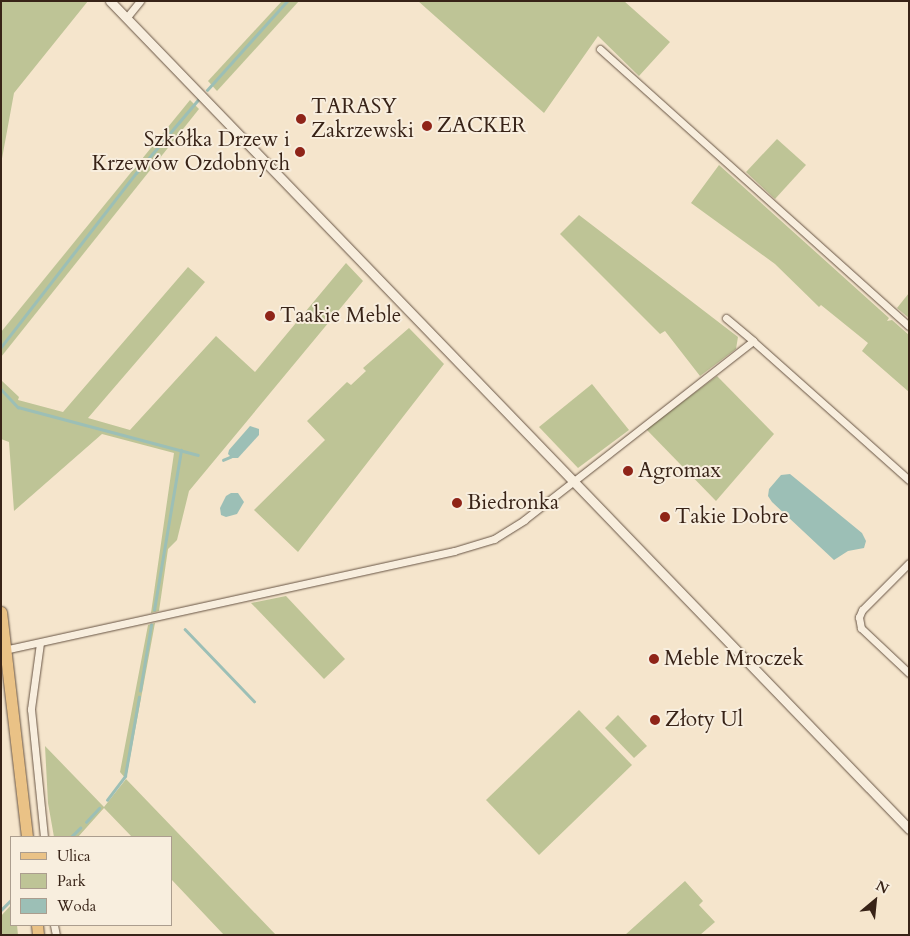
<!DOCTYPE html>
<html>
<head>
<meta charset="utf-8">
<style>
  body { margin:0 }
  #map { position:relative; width:910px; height:936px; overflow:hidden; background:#f5e5cc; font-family:Cardo,serif }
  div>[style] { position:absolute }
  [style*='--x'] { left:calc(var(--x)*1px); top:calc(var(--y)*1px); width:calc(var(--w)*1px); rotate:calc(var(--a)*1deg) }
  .green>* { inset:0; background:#bec496 }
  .water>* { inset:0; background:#9cbfb6 }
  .stream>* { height:2.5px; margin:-1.25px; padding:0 1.25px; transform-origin:1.25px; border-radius:1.25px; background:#9cbfb6 }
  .roads { filter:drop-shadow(0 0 1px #675444) drop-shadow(0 0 1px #675444) }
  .minor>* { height:7px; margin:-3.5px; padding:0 3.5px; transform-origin:3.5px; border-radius:3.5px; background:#f8eede }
  .tertiary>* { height:9px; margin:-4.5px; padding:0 4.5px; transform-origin:4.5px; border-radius:4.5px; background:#f8eede }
  .primary>* { height:11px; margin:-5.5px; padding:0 5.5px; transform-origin:5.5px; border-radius:5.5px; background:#eac286 }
  .dots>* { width:14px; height:14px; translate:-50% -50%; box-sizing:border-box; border:2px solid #f8eede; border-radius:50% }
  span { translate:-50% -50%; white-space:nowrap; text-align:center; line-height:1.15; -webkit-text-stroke:4px #f8eede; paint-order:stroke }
  .poi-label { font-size:21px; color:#382317 }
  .left { translate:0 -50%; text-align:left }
  .right { translate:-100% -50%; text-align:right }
  .frame { position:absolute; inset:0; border:2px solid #382317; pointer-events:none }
  .legend { position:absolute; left:10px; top:836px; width:162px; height:90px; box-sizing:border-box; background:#f8eede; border:1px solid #ab9d8e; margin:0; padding:6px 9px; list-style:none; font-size:15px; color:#382317 }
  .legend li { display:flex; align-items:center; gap:10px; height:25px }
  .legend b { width:25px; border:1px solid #ab9d8e }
  .north { position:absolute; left:850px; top:876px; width:50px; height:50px; -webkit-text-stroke:4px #f8eede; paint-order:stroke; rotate:28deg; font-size:14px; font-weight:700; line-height:20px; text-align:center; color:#382317 }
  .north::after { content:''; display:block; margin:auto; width:18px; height:22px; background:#382317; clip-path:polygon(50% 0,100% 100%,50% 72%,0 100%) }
</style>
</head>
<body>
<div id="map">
  <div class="green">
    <i style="clip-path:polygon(1px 1px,88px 1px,14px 93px,1px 164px)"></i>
    <i style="clip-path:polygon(282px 1px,299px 1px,217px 91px,208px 81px)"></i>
    <i style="clip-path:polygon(418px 1px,624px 1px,670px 42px,639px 76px,598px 36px,544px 113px)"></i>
    <i style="clip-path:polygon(190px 100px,199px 109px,1px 357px,1px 332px)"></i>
    <i style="clip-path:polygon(777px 139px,806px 165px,775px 199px,746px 172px)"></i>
    <i style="clip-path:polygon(719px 165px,889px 318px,887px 321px,892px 320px,909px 335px,909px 392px,862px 351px,868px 343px,821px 305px,819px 307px,775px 264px,691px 203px)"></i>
    <i style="clip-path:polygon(579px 215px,738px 337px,736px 349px,700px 376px,665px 331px,660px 334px,560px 234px)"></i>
    <i style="clip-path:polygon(346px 263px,363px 281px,189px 491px,177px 540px,168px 549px,159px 611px,151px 613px,174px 453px,102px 434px,14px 511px,9px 442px,1px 439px,1px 380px,19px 397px,18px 400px,63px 412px,188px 267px,205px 282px,88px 418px,130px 430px,216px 336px,255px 372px)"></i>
    <i style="clip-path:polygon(909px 293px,909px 318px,897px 308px)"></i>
    <i style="clip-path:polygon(409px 328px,444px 364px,298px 552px,254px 510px,325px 440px,307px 421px,347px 382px,351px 385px,366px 371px,363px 368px)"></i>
    <i style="clip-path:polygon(717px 376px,774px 434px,716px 501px,646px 429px)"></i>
    <i style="clip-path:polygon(592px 384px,629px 430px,578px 468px,539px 427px)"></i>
    <i style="clip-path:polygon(286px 596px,345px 659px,324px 679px,251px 603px)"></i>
    <i style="clip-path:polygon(155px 623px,126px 779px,276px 935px,224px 935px,171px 879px,171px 837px,132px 837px,104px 808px,78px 837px,54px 837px,48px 803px,45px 746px,104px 807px,126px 779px,120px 772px,148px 625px)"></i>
    <i style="clip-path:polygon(579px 710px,632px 765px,539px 855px,486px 800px)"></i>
    <i style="clip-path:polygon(618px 715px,647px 746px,634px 758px,605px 728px)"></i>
    <i style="clip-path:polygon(685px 881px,703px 901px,699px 905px,715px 922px,700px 935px,625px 935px)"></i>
    <i style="clip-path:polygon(11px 905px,11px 925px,17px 925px,18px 935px,1px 935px,1px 916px)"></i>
  </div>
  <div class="water">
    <i style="clip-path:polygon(250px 426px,259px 429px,259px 435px,238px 458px,232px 458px,228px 454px,229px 450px)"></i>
    <i style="clip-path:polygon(790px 474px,862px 533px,866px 541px,864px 548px,848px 551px,834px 560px,772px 502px,768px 496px,769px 489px,781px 475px)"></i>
    <i style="clip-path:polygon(231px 493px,238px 493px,244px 502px,237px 514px,226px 517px,221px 515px,220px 508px,226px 496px)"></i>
  </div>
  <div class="stream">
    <i style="--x:207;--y:90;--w:120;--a:-48"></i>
    <i style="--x:1;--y:347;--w:220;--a:-52.2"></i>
    <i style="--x:136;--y:173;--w:96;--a:-49.7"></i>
    <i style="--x:1;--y:389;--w:25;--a:47"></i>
    <i style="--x:18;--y:407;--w:186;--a:14.9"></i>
    <i style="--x:223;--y:460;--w:8;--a:-23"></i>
    <i style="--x:154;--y:610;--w:162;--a:-80.4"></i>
    <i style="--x:185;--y:629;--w:100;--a:46.2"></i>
    <i style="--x:140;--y:691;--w:67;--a:-80.5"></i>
    <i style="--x:107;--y:800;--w:30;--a:-53"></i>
    <i style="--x:125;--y:776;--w:80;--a:-80"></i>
    <i style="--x:86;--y:822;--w:19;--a:-47"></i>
    <i style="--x:71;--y:837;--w:13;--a:-45"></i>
    <i style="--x:1;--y:910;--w:14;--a:-45"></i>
  </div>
  <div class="roads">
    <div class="minor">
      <i style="--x:127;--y:17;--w:21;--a:-51"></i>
      <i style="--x:600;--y:49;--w:415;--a:41.9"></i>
      <i style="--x:726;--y:318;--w:35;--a:40"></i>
      <i style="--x:909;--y:563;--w:66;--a:135"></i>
      <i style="--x:862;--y:610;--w:8;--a:113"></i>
      <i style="--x:859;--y:617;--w:11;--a:80"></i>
      <i style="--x:861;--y:628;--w:66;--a:43.2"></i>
      <i style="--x:40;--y:643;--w:67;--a:97.8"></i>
      <i style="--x:31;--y:709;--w:129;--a:84.2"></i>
      <i style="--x:4;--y:650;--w:461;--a:-12.4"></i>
      <i style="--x:454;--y:551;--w:42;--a:-16.7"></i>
      <i style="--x:494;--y:539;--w:36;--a:-32"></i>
      <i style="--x:524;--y:520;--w:291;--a:-38"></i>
      <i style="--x:753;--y:341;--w:209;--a:41.7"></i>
      <i style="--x:54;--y:925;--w:10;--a:79"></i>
    </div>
    <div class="tertiary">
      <i style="--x:110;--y:1;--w:1151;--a:46.02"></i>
    </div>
    <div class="primary">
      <i style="--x:1;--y:612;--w:226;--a:83.4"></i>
      <i style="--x:37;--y:925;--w:10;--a:84"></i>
    </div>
  </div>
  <div class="dots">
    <i style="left:301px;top:119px;background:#8f2418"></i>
    <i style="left:427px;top:126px;background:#8f2418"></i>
    <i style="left:300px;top:152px;background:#8f2418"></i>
    <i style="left:270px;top:316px;background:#8f2418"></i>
    <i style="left:628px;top:471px;background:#8f2418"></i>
    <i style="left:457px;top:503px;background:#8f2418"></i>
    <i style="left:665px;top:517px;background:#8f2418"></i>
    <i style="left:654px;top:659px;background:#8f2418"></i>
    <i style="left:655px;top:720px;background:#8f2418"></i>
  </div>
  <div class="poi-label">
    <span class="left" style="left:311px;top:119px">TARASY<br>Zakrzewski</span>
    <span class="left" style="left:437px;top:126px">ZACKER</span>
    <span class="right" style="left:290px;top:152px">Szkółka Drzew i<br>Krzewów Ozdobnych</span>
    <span class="left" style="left:280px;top:316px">Taakie Meble</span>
    <span class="left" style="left:638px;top:471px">Agromax</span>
    <span class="left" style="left:467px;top:503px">Biedronka</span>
    <span class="left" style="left:675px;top:517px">Takie Dobre</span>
    <span class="left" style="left:664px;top:659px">Meble Mroczek</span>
    <span class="left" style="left:665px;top:720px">Złoty Ul</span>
  </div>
  <div class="frame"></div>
  <ul class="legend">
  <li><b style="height:6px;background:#eac286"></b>Ulica</li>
  <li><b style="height:14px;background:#bec496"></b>Park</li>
  <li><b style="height:14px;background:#9cbfb6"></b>Woda</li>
  </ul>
  <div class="north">N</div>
</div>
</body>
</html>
